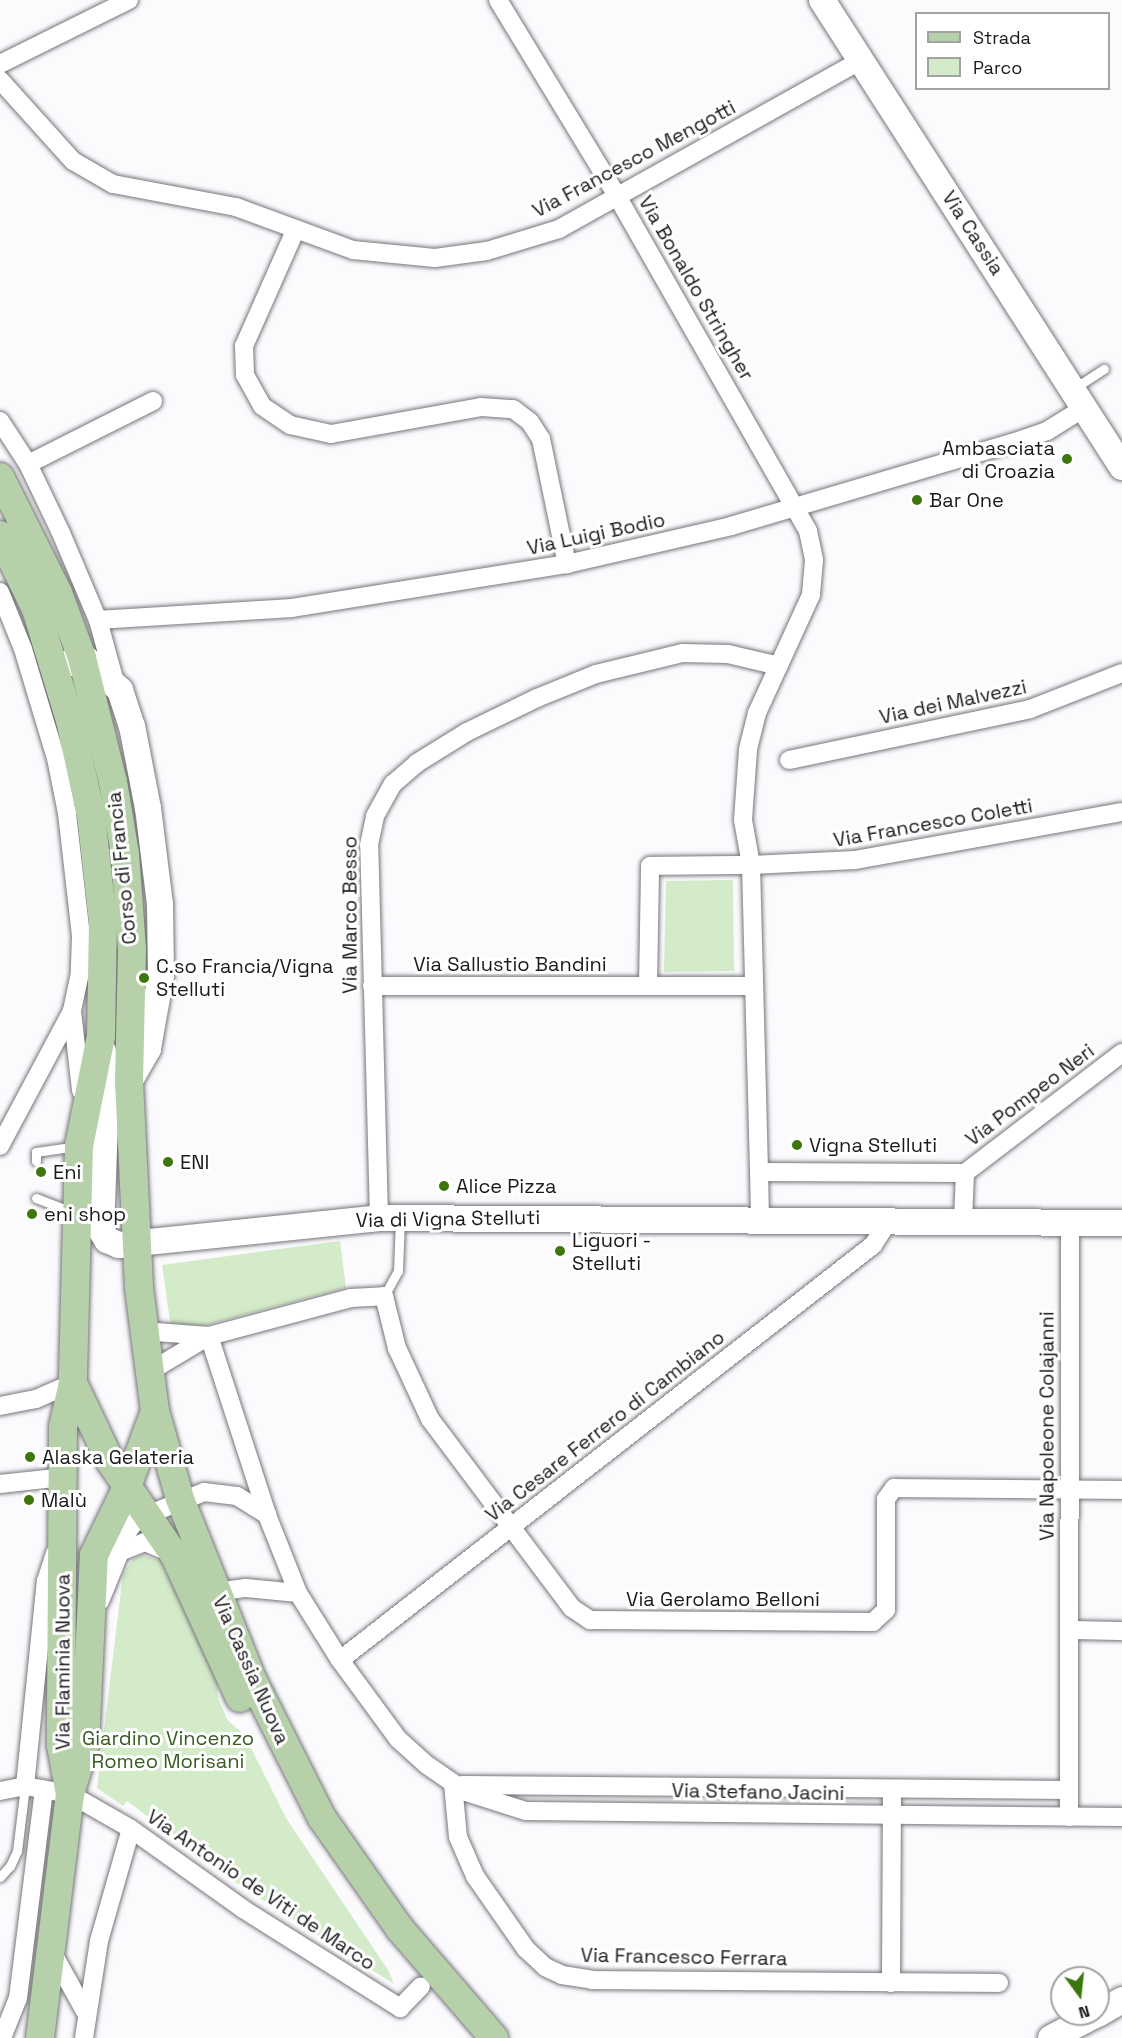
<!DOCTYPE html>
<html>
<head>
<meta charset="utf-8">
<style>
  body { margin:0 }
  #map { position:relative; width:1122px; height:2038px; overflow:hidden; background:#fbfbfe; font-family:"Space Grotesk",sans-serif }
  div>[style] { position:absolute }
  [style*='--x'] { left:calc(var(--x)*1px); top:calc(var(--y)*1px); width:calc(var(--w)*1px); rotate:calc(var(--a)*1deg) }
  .green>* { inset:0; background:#d3ebc8 }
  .roads { filter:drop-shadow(0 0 2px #75757b) drop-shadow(0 0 2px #75757b) }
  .lane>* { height:9px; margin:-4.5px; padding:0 4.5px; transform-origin:4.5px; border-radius:4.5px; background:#fff }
  .street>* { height:18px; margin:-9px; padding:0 9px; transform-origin:9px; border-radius:9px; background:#fff }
  .secondary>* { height:26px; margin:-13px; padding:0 13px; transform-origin:13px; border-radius:13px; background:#fff }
  .primary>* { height:28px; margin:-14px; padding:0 14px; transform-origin:14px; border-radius:14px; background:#b6d0a9 }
  .dots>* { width:16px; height:16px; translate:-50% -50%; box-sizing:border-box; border:3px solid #fff; border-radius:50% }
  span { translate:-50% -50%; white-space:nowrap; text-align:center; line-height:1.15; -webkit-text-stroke:6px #fff; paint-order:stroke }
  .street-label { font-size:20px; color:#1a1a1c }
  .poi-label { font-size:20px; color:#1a1a1c }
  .right { translate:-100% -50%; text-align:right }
  .left { translate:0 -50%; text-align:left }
  .park-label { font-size:20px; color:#365c1f }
  .legend { position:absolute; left:915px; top:12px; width:195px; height:78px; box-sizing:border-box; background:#fff; border:2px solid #a3a3a4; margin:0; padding:8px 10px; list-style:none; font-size:18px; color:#1a1a1c }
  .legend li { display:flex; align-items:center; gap:12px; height:30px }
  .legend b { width:30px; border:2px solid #a3a3a4 }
  .north { position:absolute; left:1050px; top:1966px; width:60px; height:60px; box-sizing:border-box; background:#fff; border:2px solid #a3a3a4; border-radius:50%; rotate:165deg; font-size:16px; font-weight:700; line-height:24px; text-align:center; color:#1a1a1c }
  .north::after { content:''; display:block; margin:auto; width:21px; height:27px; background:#3c760c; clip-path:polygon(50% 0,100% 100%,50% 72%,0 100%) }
</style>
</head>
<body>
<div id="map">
  <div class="green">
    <i style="clip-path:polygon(733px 880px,734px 971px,664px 972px,666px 881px)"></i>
    <i style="clip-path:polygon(340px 1241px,346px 1288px,191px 1329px,171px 1328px,162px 1265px)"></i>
    <i style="clip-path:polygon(142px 1555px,160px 1561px,217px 1673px,218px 1698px,228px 1721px,244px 1734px,286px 1818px,388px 1970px,394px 1984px,238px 1884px,127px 1801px,123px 1806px,97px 1788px,123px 1574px,133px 1559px)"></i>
  </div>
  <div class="roads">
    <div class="lane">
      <i style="--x:1073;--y:389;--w:37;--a:-33"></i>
      <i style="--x:36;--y:1161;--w:9;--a:-90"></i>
      <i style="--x:36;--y:1152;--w:41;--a:-8.3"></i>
      <i style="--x:36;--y:1198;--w:40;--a:21"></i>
      <i style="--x:384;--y:1296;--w:29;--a:-61"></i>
      <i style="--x:398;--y:1271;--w:51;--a:-87.8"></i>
      <i style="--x:0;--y:1877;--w:15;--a:-48"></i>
      <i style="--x:10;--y:1866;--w:17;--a:-65"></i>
      <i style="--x:17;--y:1851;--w:65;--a:-83"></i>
    </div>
    <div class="street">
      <i style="--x:498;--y:0;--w:229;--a:58.7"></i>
      <i style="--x:617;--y:196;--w:386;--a:60.3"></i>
      <i style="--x:808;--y:531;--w:30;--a:78"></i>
      <i style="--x:814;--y:560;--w:35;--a:95"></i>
      <i style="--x:811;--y:595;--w:130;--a:114.6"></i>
      <i style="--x:757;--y:713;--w:38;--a:104"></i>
      <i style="--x:748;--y:750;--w:70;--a:94.1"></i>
      <i style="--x:743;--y:820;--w:46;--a:79.9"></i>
      <i style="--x:751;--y:865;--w:104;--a:-2.8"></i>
      <i style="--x:855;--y:860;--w:271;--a:-10.2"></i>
      <i style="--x:0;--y:64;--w:144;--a:-26.4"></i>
      <i style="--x:0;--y:80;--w:109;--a:48"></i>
      <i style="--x:73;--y:161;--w:46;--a:29.9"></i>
      <i style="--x:113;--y:184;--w:125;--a:10.6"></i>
      <i style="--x:236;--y:207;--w:125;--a:20.2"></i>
      <i style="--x:353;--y:250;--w:82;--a:5.6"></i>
      <i style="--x:435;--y:258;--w:52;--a:-7.7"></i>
      <i style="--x:487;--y:251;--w:75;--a:-17"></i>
      <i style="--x:559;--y:229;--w:347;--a:-29.2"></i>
      <i style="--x:295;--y:231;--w:126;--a:113.9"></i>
      <i style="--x:244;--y:346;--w:29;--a:88"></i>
      <i style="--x:245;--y:375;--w:35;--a:61"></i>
      <i style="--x:262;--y:406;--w:34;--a:34"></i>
      <i style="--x:290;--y:425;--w:42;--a:12.4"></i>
      <i style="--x:331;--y:434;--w:152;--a:-10.2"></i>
      <i style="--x:481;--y:407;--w:32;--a:4"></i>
      <i style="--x:513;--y:409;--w:21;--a:37"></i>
      <i style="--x:530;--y:422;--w:20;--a:57"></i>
      <i style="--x:541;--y:439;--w:128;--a:78.3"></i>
      <i style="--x:0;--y:421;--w:51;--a:56.9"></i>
      <i style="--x:28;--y:464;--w:76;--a:64.4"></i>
      <i style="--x:61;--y:533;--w:95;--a:67"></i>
      <i style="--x:98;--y:620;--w:64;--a:74.7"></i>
      <i style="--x:28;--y:464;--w:140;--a:-26.7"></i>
      <i style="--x:0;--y:592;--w:61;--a:68"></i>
      <i style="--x:23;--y:649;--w:114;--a:73.2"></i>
      <i style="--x:56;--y:758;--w:56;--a:78.7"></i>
      <i style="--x:67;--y:813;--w:124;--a:83.5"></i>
      <i style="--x:81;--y:936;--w:37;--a:92"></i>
      <i style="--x:80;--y:973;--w:39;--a:102"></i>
      <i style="--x:72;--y:1011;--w:153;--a:118.1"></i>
      <i style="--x:98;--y:620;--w:194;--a:-3.5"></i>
      <i style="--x:292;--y:608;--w:278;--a:-9.1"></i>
      <i style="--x:567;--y:564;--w:168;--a:-13"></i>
      <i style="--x:731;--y:526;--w:293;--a:-16.5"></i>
      <i style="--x:1012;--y:443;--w:37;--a:-19"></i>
      <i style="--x:1047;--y:431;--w:44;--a:-31.9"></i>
      <i style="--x:789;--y:760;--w:246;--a:-11.9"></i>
      <i style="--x:1030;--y:709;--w:99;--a:-21.4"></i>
      <i style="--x:372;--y:986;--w:276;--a:0"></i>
      <i style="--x:754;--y:986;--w:106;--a:180"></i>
      <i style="--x:648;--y:986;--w:120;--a:-89"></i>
      <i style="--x:650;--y:866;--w:101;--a:-0.6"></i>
      <i style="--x:751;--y:865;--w:307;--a:88.5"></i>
      <i style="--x:72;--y:1011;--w:80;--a:83.5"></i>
      <i style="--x:965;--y:1173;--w:198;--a:-37.4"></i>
      <i style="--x:379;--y:1218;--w:373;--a:-91.5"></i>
      <i style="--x:369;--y:845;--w:30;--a:-78"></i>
      <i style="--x:375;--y:816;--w:37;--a:-61"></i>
      <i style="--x:393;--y:784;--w:32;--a:-41"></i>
      <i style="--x:417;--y:763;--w:59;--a:-31.8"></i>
      <i style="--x:467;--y:732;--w:78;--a:-25.9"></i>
      <i style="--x:537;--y:698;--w:64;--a:-22.1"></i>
      <i style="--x:596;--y:674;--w:89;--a:-13.7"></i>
      <i style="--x:682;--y:653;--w:46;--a:1.2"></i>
      <i style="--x:728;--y:654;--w:52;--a:13.2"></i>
      <i style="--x:760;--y:1218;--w:46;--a:-91.2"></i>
      <i style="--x:759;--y:1172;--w:206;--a:0.3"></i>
      <i style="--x:963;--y:1221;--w:48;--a:-87.6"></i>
      <i style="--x:143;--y:1331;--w:66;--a:4.3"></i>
      <i style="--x:209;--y:1336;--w:147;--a:-15"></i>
      <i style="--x:351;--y:1298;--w:33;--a:-3"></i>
      <i style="--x:384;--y:1296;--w:54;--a:76"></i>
      <i style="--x:397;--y:1348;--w:78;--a:65.1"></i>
      <i style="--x:430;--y:1419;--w:236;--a:53.1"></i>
      <i style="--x:572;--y:1608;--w:22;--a:34"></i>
      <i style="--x:590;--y:1620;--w:283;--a:0.4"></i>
      <i style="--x:873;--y:1622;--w:18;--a:-43"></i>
      <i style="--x:886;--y:1610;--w:111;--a:-90"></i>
      <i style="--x:886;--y:1499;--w:14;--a:-54"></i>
      <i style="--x:894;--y:1488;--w:228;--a:0.5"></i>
      <i style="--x:209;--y:1336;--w:188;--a:72"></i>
      <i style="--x:267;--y:1515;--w:84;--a:68.3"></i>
      <i style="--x:298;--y:1593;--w:79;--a:57.9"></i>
      <i style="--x:340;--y:1660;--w:98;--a:53.7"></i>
      <i style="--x:398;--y:1739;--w:39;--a:42"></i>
      <i style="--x:427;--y:1765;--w:47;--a:34.7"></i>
      <i style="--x:466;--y:1792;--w:63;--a:17.6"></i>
      <i style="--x:526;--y:1811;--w:596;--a:0.58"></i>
      <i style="--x:149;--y:1372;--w:70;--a:-31"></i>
      <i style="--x:0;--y:1406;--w:37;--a:-11"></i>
      <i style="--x:36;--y:1399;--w:40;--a:-23.4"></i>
      <i style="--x:0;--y:1484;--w:63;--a:-6.3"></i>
      <i style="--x:118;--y:1555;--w:16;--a:-76"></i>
      <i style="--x:122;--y:1539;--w:25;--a:-53"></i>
      <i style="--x:137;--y:1519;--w:72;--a:-21.9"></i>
      <i style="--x:204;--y:1492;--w:33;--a:7"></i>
      <i style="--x:237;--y:1496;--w:36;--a:32"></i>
      <i style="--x:216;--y:1592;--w:30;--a:-8"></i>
      <i style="--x:246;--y:1588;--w:52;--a:5.5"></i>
      <i style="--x:100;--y:1601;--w:53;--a:-67.8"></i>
      <i style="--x:120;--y:1552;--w:27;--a:-22"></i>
      <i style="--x:145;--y:1542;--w:26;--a:23"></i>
      <i style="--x:1070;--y:1630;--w:52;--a:1.1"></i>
      <i style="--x:340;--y:1660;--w:676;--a:-37.9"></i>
      <i style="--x:873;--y:1245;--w:30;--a:-57"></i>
      <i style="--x:453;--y:1784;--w:53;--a:84.6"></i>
      <i style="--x:458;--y:1837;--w:43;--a:66.4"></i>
      <i style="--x:475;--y:1876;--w:89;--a:55.1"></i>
      <i style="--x:526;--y:1949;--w:26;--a:43"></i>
      <i style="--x:545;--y:1967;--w:19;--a:25"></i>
      <i style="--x:562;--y:1975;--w:30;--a:9"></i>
      <i style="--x:592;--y:1980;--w:407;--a:0.4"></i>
      <i style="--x:462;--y:1785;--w:607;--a:0.47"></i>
      <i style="--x:25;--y:1786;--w:206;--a:-84.2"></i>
      <i style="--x:46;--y:1581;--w:29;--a:-72"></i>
      <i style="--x:0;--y:1791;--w:25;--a:-11"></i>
      <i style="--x:25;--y:1786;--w:46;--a:10.1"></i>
      <i style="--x:70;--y:1794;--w:70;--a:29.8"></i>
      <i style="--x:131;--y:1829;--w:138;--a:35.5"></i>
      <i style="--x:243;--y:1909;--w:186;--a:32.2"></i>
      <i style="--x:400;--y:2008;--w:30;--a:-46"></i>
      <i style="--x:1069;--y:1817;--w:595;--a:-89.9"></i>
      <i style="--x:52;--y:1952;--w:72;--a:60.9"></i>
      <i style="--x:891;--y:1983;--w:194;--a:-89.7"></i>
      <i style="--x:2;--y:2038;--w:43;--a:-68.2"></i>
      <i style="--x:18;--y:1998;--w:210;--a:-82.9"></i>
      <i style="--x:84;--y:2038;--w:98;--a:-81.2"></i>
      <i style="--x:99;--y:1941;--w:116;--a:-74.1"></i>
    </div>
    <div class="secondary">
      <i style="--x:822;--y:0;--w:555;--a:57.28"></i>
      <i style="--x:69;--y:663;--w:14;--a:-21"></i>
      <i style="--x:82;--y:658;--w:5;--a:22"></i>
      <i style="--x:87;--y:660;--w:45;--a:42.3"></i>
      <i style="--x:120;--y:690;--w:38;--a:72"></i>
      <i style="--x:132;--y:726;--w:84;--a:79"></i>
      <i style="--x:148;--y:808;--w:97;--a:82.9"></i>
      <i style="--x:160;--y:904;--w:71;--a:89.2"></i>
      <i style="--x:161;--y:975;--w:75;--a:100"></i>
      <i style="--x:148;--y:1049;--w:38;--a:120"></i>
      <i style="--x:103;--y:1051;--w:45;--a:86.2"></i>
      <i style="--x:106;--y:1096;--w:134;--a:92.1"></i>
      <i style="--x:101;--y:1230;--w:12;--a:59"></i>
      <i style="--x:107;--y:1240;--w:13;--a:23"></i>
      <i style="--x:119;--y:1245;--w:261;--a:-5.9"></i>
      <i style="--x:379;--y:1218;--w:743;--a:0.39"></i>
      <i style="--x:1098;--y:2014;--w:28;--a:-30"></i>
      <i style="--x:1051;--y:2038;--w:52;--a:-27.6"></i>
    </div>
    <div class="primary">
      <i style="--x:0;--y:477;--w:130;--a:63.4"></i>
      <i style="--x:58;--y:593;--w:69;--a:69.7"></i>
      <i style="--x:82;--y:658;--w:128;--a:76"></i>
      <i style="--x:113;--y:782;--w:73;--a:80.5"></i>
      <i style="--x:125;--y:854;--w:95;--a:85.8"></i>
      <i style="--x:132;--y:949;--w:133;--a:91.3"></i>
      <i style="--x:129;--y:1082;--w:206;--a:87.2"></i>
      <i style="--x:139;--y:1288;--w:124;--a:82.6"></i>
      <i style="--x:155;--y:1411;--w:91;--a:74.1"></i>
      <i style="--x:180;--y:1499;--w:194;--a:68.2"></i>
      <i style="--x:252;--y:1679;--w:156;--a:63.3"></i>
      <i style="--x:322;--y:1818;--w:136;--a:54.9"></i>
      <i style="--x:400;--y:1929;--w:144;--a:49.2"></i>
      <i style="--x:0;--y:535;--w:82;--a:64.1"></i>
      <i style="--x:36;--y:609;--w:116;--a:73"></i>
      <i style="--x:70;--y:720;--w:97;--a:77.5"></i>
      <i style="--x:91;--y:815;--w:108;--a:83.6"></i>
      <i style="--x:103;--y:922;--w:114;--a:91"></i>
      <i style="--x:101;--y:1036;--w:112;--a:101.3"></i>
      <i style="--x:79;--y:1146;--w:237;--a:91.5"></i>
      <i style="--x:73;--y:1383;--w:45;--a:102.8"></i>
      <i style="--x:63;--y:1427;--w:318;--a:90.4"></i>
      <i style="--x:61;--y:1745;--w:50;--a:79.6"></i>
      <i style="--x:73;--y:1383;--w:86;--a:64.6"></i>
      <i style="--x:110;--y:1461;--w:115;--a:55.6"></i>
      <i style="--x:175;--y:1556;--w:156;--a:65.4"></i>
      <i style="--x:40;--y:2038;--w:246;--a:-83"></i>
      <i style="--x:70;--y:1794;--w:52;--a:-73.3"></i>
      <i style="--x:85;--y:1744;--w:189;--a:-87.3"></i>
      <i style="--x:94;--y:1555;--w:76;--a:-64.1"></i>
      <i style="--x:127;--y:1487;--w:81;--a:-69.8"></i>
    </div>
  </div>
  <div class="dots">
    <i style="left:1067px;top:459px;background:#3c760c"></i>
    <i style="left:917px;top:500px;background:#3c760c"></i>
    <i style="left:144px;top:978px;background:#3c760c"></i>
    <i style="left:797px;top:1145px;background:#3c760c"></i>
    <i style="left:168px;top:1162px;background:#3c760c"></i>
    <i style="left:41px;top:1172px;background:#3c760c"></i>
    <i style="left:444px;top:1186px;background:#3c760c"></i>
    <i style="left:32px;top:1214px;background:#3c760c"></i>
    <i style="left:560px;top:1251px;background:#3c760c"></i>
    <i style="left:30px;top:1457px;background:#3c760c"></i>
    <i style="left:29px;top:1500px;background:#3c760c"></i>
  </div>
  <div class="street-label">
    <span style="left:634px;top:159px;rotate:-28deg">Via Francesco Mengotti</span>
    <span style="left:973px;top:233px;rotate:57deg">Via Cassia</span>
    <span style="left:696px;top:288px;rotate:60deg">Via Bonaldo Stringher</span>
    <span style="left:596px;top:534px;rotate:-12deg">Via Luigi Bodio</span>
    <span style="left:953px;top:702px;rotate:-12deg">Via dei Malvezzi</span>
    <span style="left:933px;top:823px;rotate:-10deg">Via Francesco Coletti</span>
    <span style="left:122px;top:868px;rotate:-96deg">Corso di Francia</span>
    <span style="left:350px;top:915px;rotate:-90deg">Via Marco Besso</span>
    <span style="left:510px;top:964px">Via Sallustio Bandini</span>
    <span style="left:1030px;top:1095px;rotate:-37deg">Via Pompeo Neri</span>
    <span style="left:448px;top:1219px;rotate:-1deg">Via di Vigna Stelluti</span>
    <span style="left:605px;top:1426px;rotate:-38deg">Via Cesare Ferrero di Cambiano</span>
    <span style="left:1047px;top:1426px;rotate:-90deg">Via Napoleone Colajanni</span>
    <span style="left:723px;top:1599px">Via Gerolamo Belloni</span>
    <span style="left:63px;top:1662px;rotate:-90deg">Via Flaminia Nuova</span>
    <span style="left:251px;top:1670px;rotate:66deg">Via Cassia Nuova</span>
    <span style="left:758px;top:1792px;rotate:1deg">Via Stefano Jacini</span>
    <span style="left:261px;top:1890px;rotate:34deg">Via Antonio de Viti de Marco</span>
    <span style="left:684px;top:1957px;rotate:1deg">Via Francesco Ferrara</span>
  </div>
  <div class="poi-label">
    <span class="right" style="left:1055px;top:460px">Ambasciata<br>di Croazia</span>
    <span class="left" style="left:929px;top:500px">Bar One</span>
    <span class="left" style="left:156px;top:978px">C.so Francia/Vigna<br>Stelluti</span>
    <span class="left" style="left:809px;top:1145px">Vigna Stelluti</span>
    <span class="left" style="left:180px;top:1162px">ENI</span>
    <span class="left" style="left:53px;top:1172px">Eni</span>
    <span class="left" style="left:456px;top:1186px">Alice Pizza</span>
    <span class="left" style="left:44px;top:1214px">eni shop</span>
    <span class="left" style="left:572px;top:1252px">Liguori -<br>Stelluti</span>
    <span class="left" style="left:42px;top:1457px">Alaska Gelateria</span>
    <span class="left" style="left:41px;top:1500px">Malù</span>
  </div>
  <div class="park-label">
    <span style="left:168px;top:1750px">Giardino Vincenzo<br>Romeo Morisani</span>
  </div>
  <ul class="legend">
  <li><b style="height:8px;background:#b6d0a9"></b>Strada</li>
  <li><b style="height:16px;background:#d3ebc8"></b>Parco</li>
  </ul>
  <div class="north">N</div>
</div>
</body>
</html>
